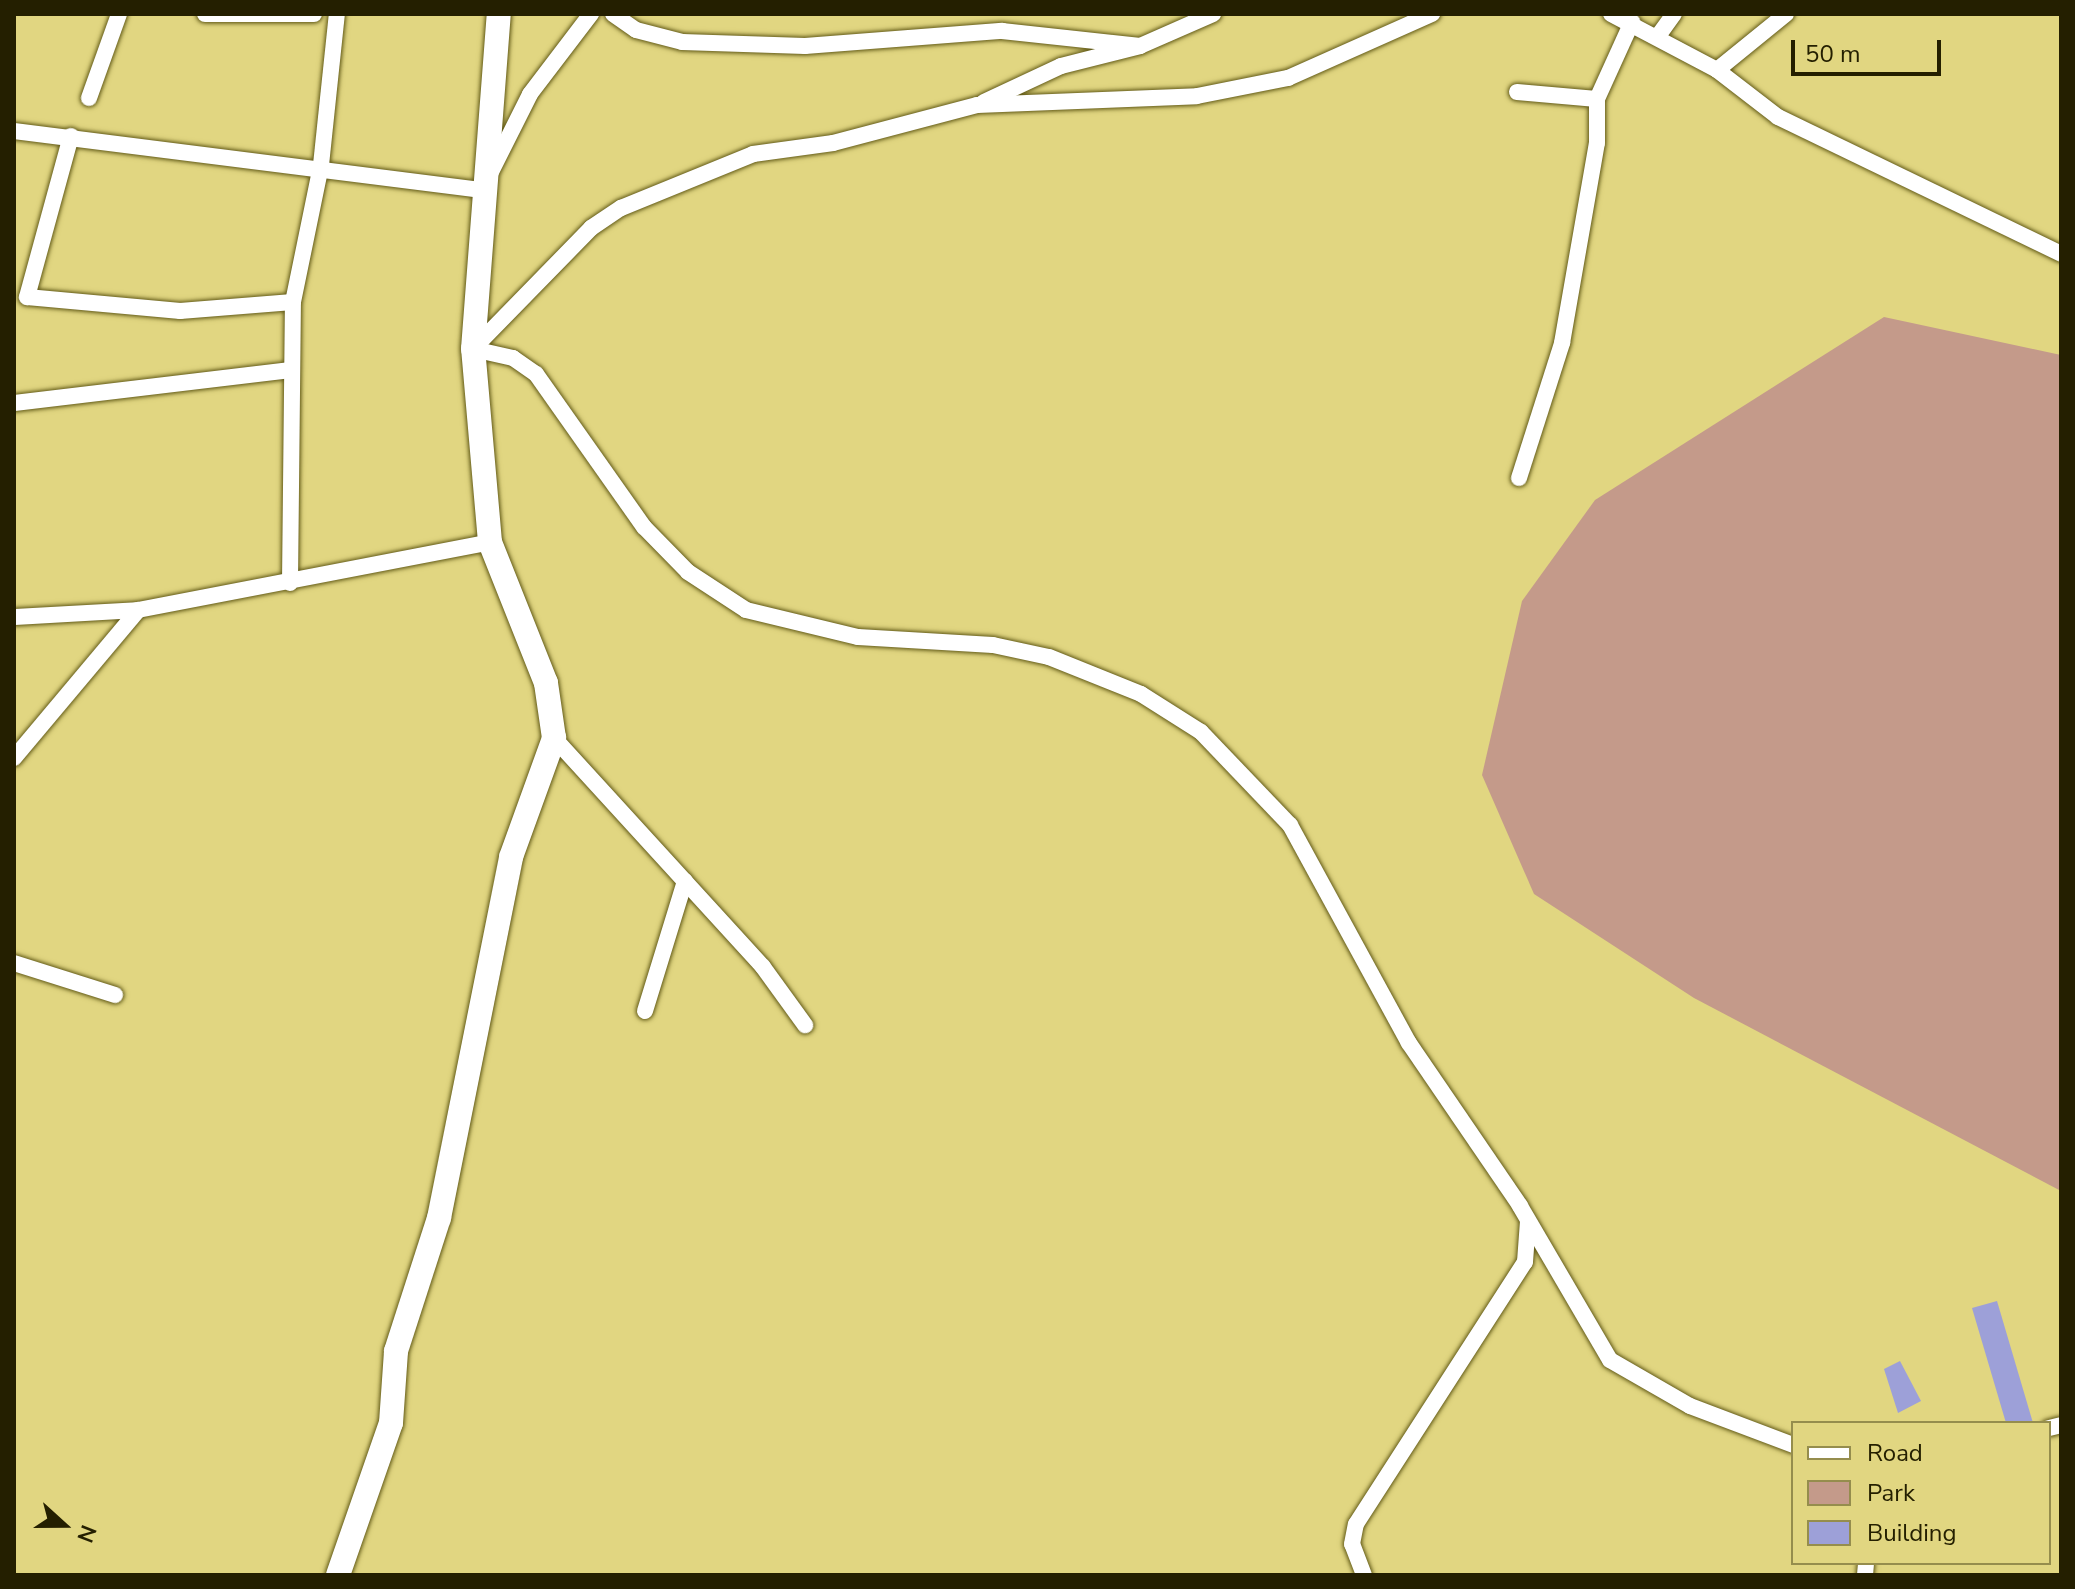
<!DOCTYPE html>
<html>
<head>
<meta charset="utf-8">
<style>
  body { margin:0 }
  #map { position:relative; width:2075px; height:1589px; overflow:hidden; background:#e1d681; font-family:"Nunito Sans",sans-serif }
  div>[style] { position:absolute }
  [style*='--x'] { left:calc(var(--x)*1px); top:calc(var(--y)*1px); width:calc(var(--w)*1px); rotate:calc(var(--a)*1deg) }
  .green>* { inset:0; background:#c49a8a }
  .building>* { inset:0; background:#9da0d8 }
  .roads { filter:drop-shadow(0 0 2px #635b18) drop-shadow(0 0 2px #635b18) }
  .street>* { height:16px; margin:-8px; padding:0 8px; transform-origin:8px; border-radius:8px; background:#fff }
  .secondary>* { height:24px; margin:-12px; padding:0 12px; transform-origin:12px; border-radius:12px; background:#fff }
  span { translate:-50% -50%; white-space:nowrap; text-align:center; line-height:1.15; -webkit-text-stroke:6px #e1d681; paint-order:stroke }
  .frame { position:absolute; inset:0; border:16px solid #241f00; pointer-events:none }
  .legend { position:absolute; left:1791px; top:1421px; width:260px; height:144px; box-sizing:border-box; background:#e1d681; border:2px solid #958d4d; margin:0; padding:10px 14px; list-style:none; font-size:24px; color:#241f00 }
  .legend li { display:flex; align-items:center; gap:16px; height:40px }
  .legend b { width:40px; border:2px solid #958d4d }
  .north { position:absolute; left:24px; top:1485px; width:80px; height:80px; -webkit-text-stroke:6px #e1d681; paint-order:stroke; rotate:111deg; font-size:22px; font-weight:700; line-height:32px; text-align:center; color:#241f00 }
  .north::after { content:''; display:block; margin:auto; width:28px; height:36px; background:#241f00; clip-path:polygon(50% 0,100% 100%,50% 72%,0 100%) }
  .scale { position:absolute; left:1791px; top:40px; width:150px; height:36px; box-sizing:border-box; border:4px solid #241f00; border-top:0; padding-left:10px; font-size:24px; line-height:28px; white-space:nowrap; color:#241f00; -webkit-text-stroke:6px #e1d681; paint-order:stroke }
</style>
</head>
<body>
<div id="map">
  <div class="green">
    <i style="clip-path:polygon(1884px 317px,2061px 355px,2061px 1191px,1694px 998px,1534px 894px,1482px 775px,1522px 601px,1595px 500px)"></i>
  </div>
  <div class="building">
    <i style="clip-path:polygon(1997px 1301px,2033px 1423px,2006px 1423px,1972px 1308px)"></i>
    <i style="clip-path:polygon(1900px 1361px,1921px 1401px,1898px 1413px,1884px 1369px)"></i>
  </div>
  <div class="roads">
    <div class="street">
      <i style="--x:205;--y:14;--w:109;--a:0"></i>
      <i style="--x:613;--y:14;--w:28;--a:35"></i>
      <i style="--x:636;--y:30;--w:48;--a:14.6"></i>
      <i style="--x:682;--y:42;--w:123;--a:1.9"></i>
      <i style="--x:805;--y:46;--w:198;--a:-4.4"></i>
      <i style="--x:1002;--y:31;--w:139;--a:6.2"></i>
      <i style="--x:1611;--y:14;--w:120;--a:27.8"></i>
      <i style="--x:1717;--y:70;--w:77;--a:37.6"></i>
      <i style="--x:1778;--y:117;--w:314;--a:25.8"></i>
      <i style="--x:1658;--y:36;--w:27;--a:-54"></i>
      <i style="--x:1717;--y:70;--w:89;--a:-39.1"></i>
      <i style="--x:1517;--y:92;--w:80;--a:5"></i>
      <i style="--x:89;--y:98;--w:89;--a:-70.3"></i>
      <i style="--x:984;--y:102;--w:85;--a:-25.1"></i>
      <i style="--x:1061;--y:66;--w:81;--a:-14.2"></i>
      <i style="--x:1140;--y:46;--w:80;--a:-23.7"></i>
      <i style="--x:14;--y:131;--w:472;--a:7.2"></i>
      <i style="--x:482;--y:190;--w:107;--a:-63.4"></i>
      <i style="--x:530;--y:94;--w:101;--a:-52.7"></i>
      <i style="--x:71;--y:136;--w:167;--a:105.3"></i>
      <i style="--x:27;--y:297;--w:154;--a:5.2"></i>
      <i style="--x:180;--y:311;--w:113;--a:-4.6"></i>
      <i style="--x:473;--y:349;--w:41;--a:12.7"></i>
      <i style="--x:513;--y:358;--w:28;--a:35"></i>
      <i style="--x:536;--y:374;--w:187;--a:54.8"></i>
      <i style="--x:644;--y:527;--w:63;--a:45.6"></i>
      <i style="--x:688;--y:572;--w:69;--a:33.2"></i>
      <i style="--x:746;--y:610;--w:115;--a:13.6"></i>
      <i style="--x:858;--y:637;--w:135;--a:3.4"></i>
      <i style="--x:993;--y:645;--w:57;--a:12.1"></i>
      <i style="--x:1049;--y:657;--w:99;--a:21.9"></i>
      <i style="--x:1141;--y:694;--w:71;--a:32.3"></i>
      <i style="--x:1201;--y:732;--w:129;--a:46.3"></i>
      <i style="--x:1290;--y:825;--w:248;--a:61.4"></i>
      <i style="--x:1409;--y:1043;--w:197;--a:55.7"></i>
      <i style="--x:1520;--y:1206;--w:178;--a:59.7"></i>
      <i style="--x:1610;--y:1360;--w:92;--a:29.9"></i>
      <i style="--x:1690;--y:1406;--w:110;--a:20.7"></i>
      <i style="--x:473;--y:349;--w:169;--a:-45.7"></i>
      <i style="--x:591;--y:228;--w:36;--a:-34"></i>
      <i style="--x:621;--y:208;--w:143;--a:-22.2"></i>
      <i style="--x:753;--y:154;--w:81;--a:-7.8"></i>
      <i style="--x:833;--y:143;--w:149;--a:-14.8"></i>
      <i style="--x:977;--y:105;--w:220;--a:-2.3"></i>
      <i style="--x:1197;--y:96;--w:93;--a:-11.2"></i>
      <i style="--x:1288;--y:78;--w:158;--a:-24"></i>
      <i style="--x:14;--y:403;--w:277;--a:-6.8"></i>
      <i style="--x:1519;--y:478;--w:142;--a:-72.3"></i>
      <i style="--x:1562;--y:343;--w:203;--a:-80.1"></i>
      <i style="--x:1597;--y:143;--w:44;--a:-90"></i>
      <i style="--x:1597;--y:99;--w:85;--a:-65.6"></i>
      <i style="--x:290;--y:583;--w:281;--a:-89.4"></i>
      <i style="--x:293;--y:302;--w:140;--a:-78.4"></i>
      <i style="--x:321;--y:165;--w:152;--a:-84"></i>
      <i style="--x:14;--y:617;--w:124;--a:-3.2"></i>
      <i style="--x:138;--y:610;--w:359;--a:-10.9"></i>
      <i style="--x:554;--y:738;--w:310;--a:47.6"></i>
      <i style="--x:763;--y:967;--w:72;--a:54.1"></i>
      <i style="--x:14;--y:758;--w:193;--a:-50"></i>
      <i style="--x:14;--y:963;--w:106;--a:17.6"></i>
      <i style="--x:645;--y:1011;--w:136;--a:-72.9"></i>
      <i style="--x:2049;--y:1428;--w:12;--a:-14"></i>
      <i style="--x:1364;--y:1575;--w:33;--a:-111"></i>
      <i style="--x:1352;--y:1544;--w:20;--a:-79"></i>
      <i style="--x:1356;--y:1524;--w:312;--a:-57.2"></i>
      <i style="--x:1525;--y:1262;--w:41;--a:-85.8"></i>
      <i style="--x:1865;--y:1575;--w:12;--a:-85"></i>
    </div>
    <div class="secondary">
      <i style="--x:338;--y:1575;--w:161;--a:-70.8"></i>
      <i style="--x:391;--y:1423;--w:72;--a:-86"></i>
      <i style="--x:396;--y:1351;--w:140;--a:-72.1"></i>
      <i style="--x:439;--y:1218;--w:368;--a:-78.7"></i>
      <i style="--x:511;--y:857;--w:127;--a:-70.1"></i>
      <i style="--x:554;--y:738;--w:56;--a:-98.3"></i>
      <i style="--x:546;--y:683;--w:152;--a:-111.7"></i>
      <i style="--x:490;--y:542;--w:194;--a:-95"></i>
      <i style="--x:473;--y:349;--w:336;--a:-85.6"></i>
    </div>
  </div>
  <div class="frame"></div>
  <ul class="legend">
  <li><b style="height:10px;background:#fff"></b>Road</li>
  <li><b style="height:22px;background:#c49a8a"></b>Park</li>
  <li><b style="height:22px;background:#9da0d8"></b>Building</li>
  </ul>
  <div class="north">N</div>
  <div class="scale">50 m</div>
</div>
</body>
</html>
